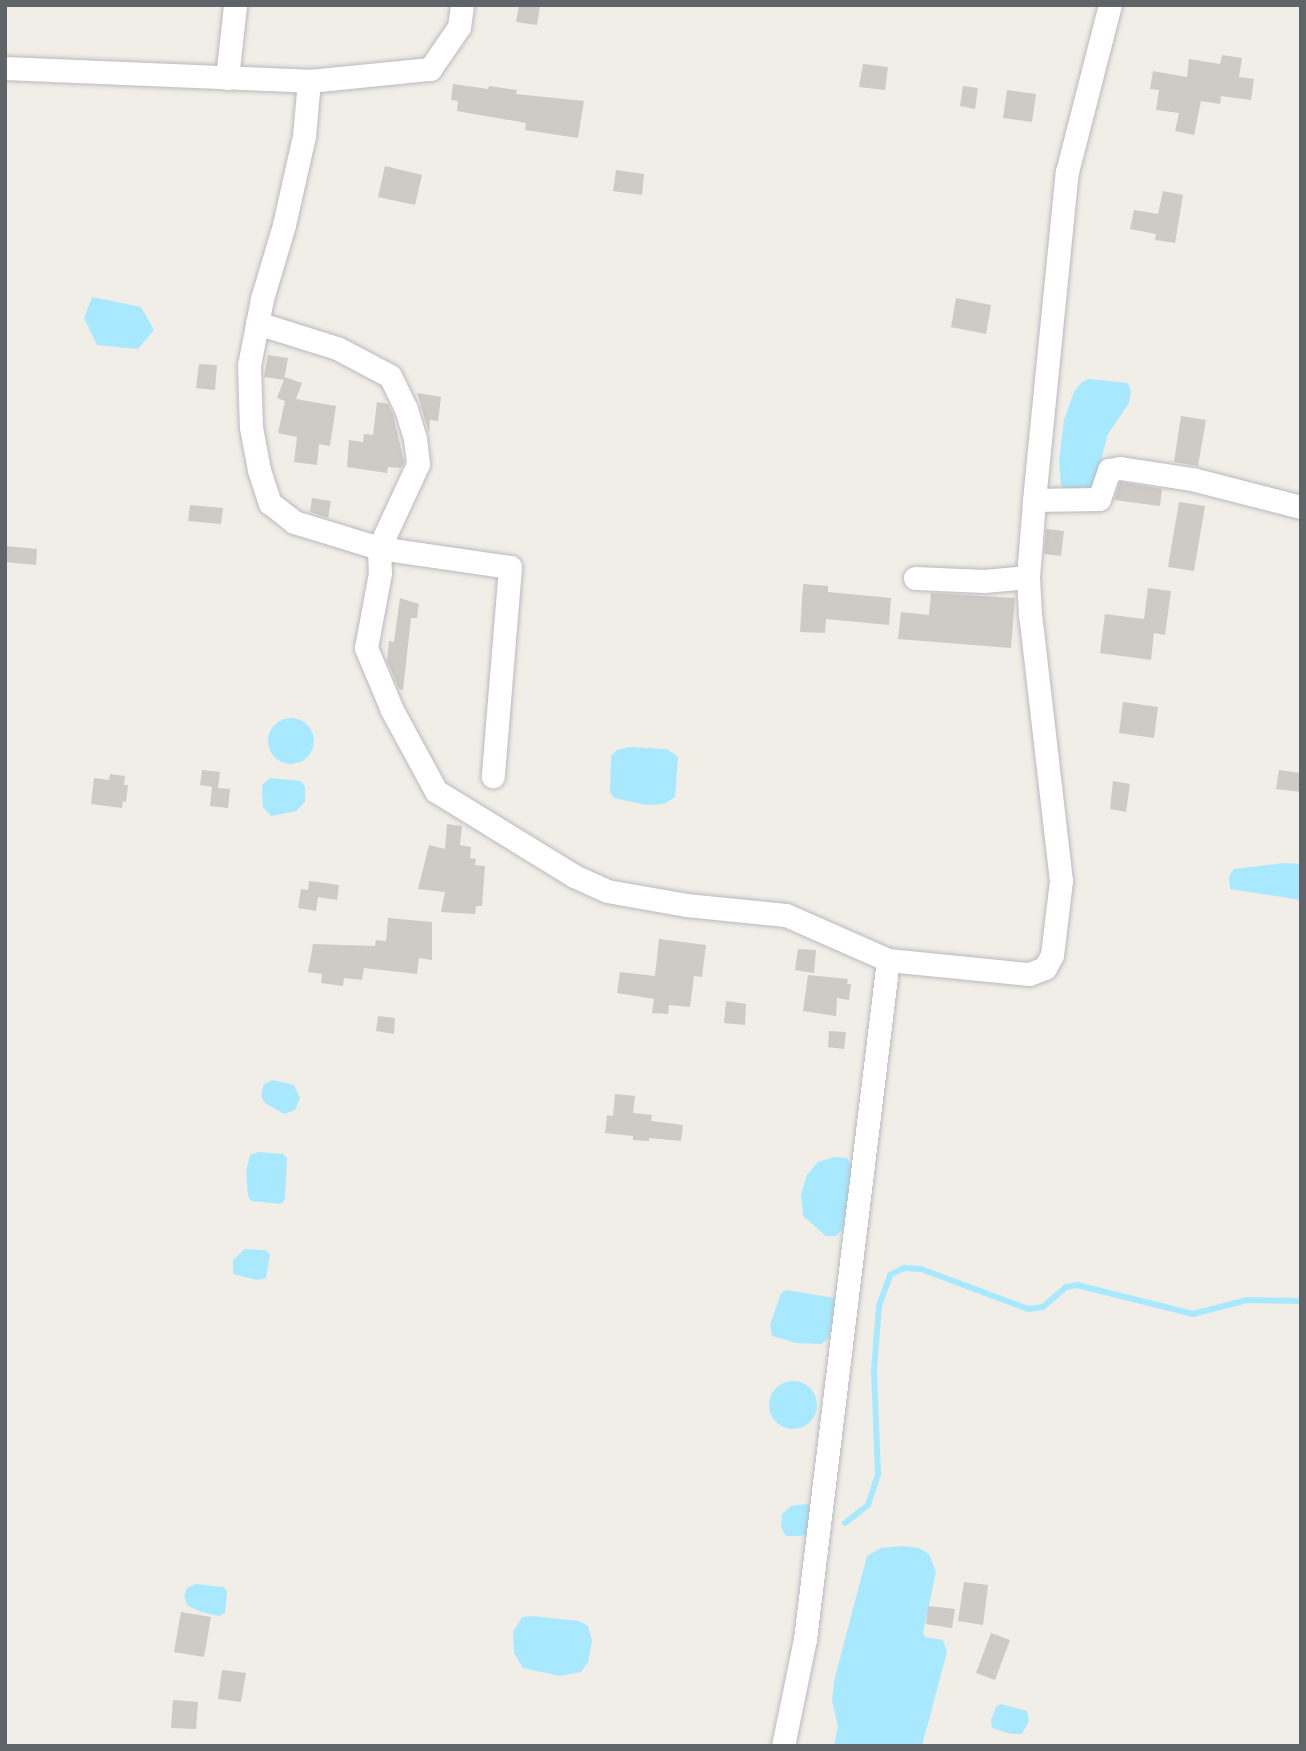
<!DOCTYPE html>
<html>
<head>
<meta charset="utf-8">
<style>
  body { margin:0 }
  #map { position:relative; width:1306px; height:1751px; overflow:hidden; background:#f1ede7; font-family:"Nunito Sans",sans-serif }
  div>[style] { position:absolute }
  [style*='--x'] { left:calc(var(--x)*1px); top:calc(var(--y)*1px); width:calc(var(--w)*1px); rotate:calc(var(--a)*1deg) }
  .water>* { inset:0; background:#a9e9ff }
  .round { border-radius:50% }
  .stream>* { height:6px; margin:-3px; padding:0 3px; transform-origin:3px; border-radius:3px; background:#a9e9ff }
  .building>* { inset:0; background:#cecac5 }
  .roads { filter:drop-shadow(0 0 2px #b7babe) drop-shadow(0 0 2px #b7babe) }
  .minor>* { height:23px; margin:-11.5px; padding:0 11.5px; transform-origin:11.5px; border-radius:11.5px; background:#fff }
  span { translate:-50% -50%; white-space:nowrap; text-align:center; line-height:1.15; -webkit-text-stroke:7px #fff; paint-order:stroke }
  .frame { position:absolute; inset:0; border:7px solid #5e6468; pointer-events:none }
</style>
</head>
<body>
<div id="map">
  <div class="water">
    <i style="clip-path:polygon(92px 297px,141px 307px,154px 330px,138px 349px,97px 345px,84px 318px)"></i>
    <i style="clip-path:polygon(1089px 379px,1128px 383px,1131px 392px,1129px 403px,1108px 434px,1094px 487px,1065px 489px,1061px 485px,1059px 461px,1064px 420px,1074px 392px,1082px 382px)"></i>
    <i class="round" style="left:268px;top:718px;width:46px;height:46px"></i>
    <i style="clip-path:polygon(629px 747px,667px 749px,678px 757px,675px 797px,664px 804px,646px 805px,614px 798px,610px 792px,611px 756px,617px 750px)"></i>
    <i style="clip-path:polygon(270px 778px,301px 781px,305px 787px,305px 802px,296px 811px,271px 816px,263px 807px,262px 785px)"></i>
    <i style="clip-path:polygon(1285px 863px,1301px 864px,1301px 900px,1230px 889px,1229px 877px,1234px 869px)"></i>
    <i style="clip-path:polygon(273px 1080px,294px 1085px,300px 1098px,295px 1110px,284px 1114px,265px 1103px,261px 1096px,264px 1084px)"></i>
    <i style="clip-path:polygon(258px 1152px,283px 1154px,287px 1158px,285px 1199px,281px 1204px,251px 1201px,248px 1196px,246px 1172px,250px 1155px)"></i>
    <i style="clip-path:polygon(835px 1157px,847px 1158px,853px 1169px,844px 1228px,836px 1236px,826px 1236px,803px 1216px,801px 1194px,807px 1175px,818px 1162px)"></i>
    <i style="clip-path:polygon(245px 1249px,265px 1250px,270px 1254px,266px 1278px,257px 1280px,233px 1274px,233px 1260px)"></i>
    <i style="clip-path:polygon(787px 1290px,834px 1298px,837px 1302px,828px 1339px,821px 1344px,796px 1343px,772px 1336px,770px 1325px,781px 1293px)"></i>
    <i class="round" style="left:769px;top:1381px;width:48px;height:48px"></i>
    <i style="clip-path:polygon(806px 1504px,816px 1508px,811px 1532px,802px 1536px,786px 1536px,781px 1527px,782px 1514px,791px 1506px)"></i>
    <i style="clip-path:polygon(902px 1546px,919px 1548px,929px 1554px,936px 1572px,923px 1633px,925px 1637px,943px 1640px,947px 1652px,922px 1746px,834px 1746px,838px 1726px,832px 1701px,834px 1681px,867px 1556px,881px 1548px)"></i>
    <i style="clip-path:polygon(196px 1584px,223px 1587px,227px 1591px,225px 1613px,219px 1616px,201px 1612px,187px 1605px,184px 1595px,187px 1588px)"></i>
    <i style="clip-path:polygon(532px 1616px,579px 1621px,588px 1626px,592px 1641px,588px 1662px,581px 1672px,560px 1676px,523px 1668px,514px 1653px,513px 1632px,522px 1617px)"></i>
    <i style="clip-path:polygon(1001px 1704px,1027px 1711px,1029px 1721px,1022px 1734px,1011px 1734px,992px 1728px,991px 1720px,996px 1707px)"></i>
  </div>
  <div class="stream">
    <i style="--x:845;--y:1523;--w:29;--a:-38"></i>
    <i style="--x:868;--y:1505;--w:33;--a:-72"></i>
    <i style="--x:878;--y:1474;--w:104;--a:-92.2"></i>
    <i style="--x:874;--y:1370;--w:64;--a:-85.5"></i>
    <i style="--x:879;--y:1306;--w:33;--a:-70"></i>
    <i style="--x:890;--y:1275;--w:16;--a:-27"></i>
    <i style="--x:904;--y:1268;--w:17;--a:3"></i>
    <i style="--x:921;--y:1269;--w:114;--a:20.5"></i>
    <i style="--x:1028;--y:1309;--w:15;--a:-8"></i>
    <i style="--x:1043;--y:1307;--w:30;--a:-41"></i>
    <i style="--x:1066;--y:1287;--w:11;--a:-10"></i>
    <i style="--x:1077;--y:1285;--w:120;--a:14"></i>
    <i style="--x:1193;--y:1314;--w:56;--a:-14.5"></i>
    <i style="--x:1247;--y:1300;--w:54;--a:1.1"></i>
  </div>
  <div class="building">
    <i style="clip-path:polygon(519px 5px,540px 7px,537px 25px,516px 22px)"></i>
    <i style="clip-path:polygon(1222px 55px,1242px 58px,1239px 77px,1254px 79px,1251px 100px,1221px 96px,1220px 104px,1201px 101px,1194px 135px,1175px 131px,1179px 113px,1156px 110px,1159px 90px,1150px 89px,1153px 71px,1187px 77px,1189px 59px,1220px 64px)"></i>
    <i style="clip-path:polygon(863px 64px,888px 67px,885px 90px,859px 87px)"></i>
    <i style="clip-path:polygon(453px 84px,488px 89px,489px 86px,517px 90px,516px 94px,584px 101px,578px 138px,525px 130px,526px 123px,457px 111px,458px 101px,451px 100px)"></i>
    <i style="clip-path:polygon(963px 86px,978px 88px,975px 109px,960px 106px)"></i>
    <i style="clip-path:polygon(1007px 90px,1036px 94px,1032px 122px,1003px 118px)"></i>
    <i style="clip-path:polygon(385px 166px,422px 175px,415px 205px,378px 197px)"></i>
    <i style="clip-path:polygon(616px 170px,644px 174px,642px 195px,613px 191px)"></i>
    <i style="clip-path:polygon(1163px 191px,1183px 195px,1175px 243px,1155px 240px,1156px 234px,1130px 229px,1134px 210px,1158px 214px)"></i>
    <i style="clip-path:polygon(956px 298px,991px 305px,986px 334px,951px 327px)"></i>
    <i style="clip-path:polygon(268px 355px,288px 358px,284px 380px,264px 377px)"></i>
    <i style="clip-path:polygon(199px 364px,217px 365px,215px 390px,196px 388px)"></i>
    <i style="clip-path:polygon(285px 377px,302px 383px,296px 399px,336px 406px,330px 446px,319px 444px,317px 465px,294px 462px,297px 437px,278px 433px,285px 401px,277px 398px)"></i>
    <i style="clip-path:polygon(417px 393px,441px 397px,438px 421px,430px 420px,429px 433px)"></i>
    <i style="clip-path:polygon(377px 402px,388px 404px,393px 414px,404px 462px,401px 468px,388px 467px,387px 473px,347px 467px,349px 440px,363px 442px,364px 434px,373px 435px)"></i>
    <i style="clip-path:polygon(1181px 416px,1206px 420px,1198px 466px,1174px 462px)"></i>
    <i style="clip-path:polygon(1120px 482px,1162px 489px,1160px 506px,1114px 500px)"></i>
    <i style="clip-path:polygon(312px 498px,331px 501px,328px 518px,310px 512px)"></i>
    <i style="clip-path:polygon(1179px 502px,1205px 506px,1194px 571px,1168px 567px)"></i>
    <i style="clip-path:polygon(190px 505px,223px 508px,221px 524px,188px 521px)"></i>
    <i style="clip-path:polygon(1046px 529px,1064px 531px,1061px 556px,1044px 554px)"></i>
    <i style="clip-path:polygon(5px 546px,37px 549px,36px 565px,5px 562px)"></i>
    <i style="clip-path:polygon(803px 584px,828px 586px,828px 592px,891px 598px,889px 625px,826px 619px,825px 633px,800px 632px)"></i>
    <i style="clip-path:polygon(1148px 588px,1171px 591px,1165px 635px,1154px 633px,1151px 660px,1100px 653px,1105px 614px,1144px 619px)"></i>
    <i style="clip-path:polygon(931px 593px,1015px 598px,1011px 648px,898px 639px,901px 612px,929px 615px)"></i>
    <i style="clip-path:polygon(400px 598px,419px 604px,417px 618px,411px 618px,403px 690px,399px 689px,387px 661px,389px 641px,394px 642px)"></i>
    <i style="clip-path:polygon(1123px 702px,1158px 707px,1154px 738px,1119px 733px)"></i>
    <i style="clip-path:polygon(202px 770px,220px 772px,218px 788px,230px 789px,228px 808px,210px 806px,212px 787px,200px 785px)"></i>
    <i style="clip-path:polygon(1279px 770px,1301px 773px,1301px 792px,1276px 789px)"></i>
    <i style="clip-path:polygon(110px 774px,125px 776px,124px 785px,128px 785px,126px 802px,123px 801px,122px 808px,91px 804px,94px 778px,109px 780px)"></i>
    <i style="clip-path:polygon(1113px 781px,1130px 784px,1126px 812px,1110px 809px)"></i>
    <i style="clip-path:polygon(447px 824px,462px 826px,460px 845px,471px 847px,470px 858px,476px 859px,475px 865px,485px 866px,482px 906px,476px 906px,475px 914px,441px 912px,445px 892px,418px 889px,429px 845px,445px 849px)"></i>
    <i style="clip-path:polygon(309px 881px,339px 885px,337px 900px,318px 897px,316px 911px,298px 908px,301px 889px,308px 890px)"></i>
    <i style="clip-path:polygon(388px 918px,432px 922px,432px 960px,419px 958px,417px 974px,364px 968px,362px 980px,344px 978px,343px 986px,321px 983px,322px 974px,308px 972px,313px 944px,375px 946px,376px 940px,386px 941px)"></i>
    <i style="clip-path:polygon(659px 939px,706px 945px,702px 977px,694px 976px,690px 1007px,669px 1005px,668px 1014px,652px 1013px,654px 999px,617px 993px,620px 972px,655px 976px)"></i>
    <i style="clip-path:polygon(798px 949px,816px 950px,814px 973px,795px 970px)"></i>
    <i style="clip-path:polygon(808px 975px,848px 979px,847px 984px,851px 984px,849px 1000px,837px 998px,836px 1016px,803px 1011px)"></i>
    <i style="clip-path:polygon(726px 1001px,746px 1004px,745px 1025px,724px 1023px)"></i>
    <i style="clip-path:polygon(378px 1016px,395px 1018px,394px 1034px,376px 1031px)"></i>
    <i style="clip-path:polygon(829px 1031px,846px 1032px,844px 1049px,828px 1047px)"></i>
    <i style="clip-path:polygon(615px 1094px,635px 1096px,633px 1113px,652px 1115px,651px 1121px,683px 1125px,681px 1141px,649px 1138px,649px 1141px,633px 1140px,633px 1136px,605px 1133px,607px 1115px,613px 1116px)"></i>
    <i style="clip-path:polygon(964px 1582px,988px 1585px,983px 1625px,958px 1621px)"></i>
    <i style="clip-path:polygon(928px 1606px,955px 1609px,952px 1628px,926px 1624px)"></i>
    <i style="clip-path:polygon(181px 1612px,211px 1617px,204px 1657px,174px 1652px)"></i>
    <i style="clip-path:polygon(991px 1633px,1010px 1640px,995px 1680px,976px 1673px)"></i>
    <i style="clip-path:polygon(222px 1670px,246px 1673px,241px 1702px,218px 1699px)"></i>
    <i style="clip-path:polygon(173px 1700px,198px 1702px,196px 1729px,171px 1728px)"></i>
  </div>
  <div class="roads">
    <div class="minor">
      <i style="--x:5;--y:68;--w:304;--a:2.4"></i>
      <i style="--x:309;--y:81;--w:122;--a:-5.7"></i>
      <i style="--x:430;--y:69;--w:51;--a:-55.4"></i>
      <i style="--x:459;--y:27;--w:22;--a:-82"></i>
      <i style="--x:227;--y:78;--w:73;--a:-83.7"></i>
      <i style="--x:309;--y:81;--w:55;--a:95.2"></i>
      <i style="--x:304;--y:136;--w:91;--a:102.7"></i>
      <i style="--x:284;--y:225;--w:77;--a:106.6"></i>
      <i style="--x:262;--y:299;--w:67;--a:101.1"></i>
      <i style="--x:249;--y:365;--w:62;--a:88.2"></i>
      <i style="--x:251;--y:427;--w:44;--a:79.5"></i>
      <i style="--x:259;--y:470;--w:35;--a:72"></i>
      <i style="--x:270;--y:503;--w:31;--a:38"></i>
      <i style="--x:294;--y:522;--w:89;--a:17"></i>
      <i style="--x:379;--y:548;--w:25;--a:88"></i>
      <i style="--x:380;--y:573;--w:76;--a:100.6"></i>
      <i style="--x:366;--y:648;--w:67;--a:67.2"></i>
      <i style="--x:392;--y:710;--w:92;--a:61.5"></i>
      <i style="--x:436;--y:791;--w:162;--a:31.6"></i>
      <i style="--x:574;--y:876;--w:36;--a:24"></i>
      <i style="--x:607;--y:891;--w:80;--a:10"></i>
      <i style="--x:686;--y:905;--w:100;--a:5.7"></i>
      <i style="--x:786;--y:915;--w:111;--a:23.8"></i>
      <i style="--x:888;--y:960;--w:142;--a:5.7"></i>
      <i style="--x:1029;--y:974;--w:17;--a:-21"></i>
      <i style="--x:1045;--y:968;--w:15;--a:-62"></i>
      <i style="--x:1052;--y:955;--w:75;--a:-83.1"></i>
      <i style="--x:1061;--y:881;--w:268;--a:-96.6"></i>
      <i style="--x:1030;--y:615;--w:38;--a:-93"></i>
      <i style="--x:1028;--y:577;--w:77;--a:-85.5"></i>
      <i style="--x:1034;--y:500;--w:330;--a:-84.3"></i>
      <i style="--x:1067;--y:172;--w:172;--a:-75.6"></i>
      <i style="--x:257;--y:323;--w:84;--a:17.4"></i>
      <i style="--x:337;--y:348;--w:60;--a:27.8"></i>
      <i style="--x:390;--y:376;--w:37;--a:64"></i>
      <i style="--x:406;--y:409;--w:31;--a:73"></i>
      <i style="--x:415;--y:439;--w:25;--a:83"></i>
      <i style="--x:418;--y:464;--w:93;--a:114.9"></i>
      <i style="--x:379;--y:548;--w:132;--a:8.3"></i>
      <i style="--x:510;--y:567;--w:210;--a:94.7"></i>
      <i style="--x:1034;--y:500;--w:65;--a:-0.9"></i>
      <i style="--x:1099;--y:499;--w:31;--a:-71"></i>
      <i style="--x:1109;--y:470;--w:11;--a:-10"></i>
      <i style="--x:1120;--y:468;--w:73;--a:8.7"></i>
      <i style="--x:1192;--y:479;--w:113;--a:14.4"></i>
      <i style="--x:915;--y:578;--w:69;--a:2.5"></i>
      <i style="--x:984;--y:581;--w:44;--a:-5.2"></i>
      <i style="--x:783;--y:1746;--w:109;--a:-78.4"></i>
      <i style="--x:805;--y:1639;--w:684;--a:-83.03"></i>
    </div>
  </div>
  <div class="frame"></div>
</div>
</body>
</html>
